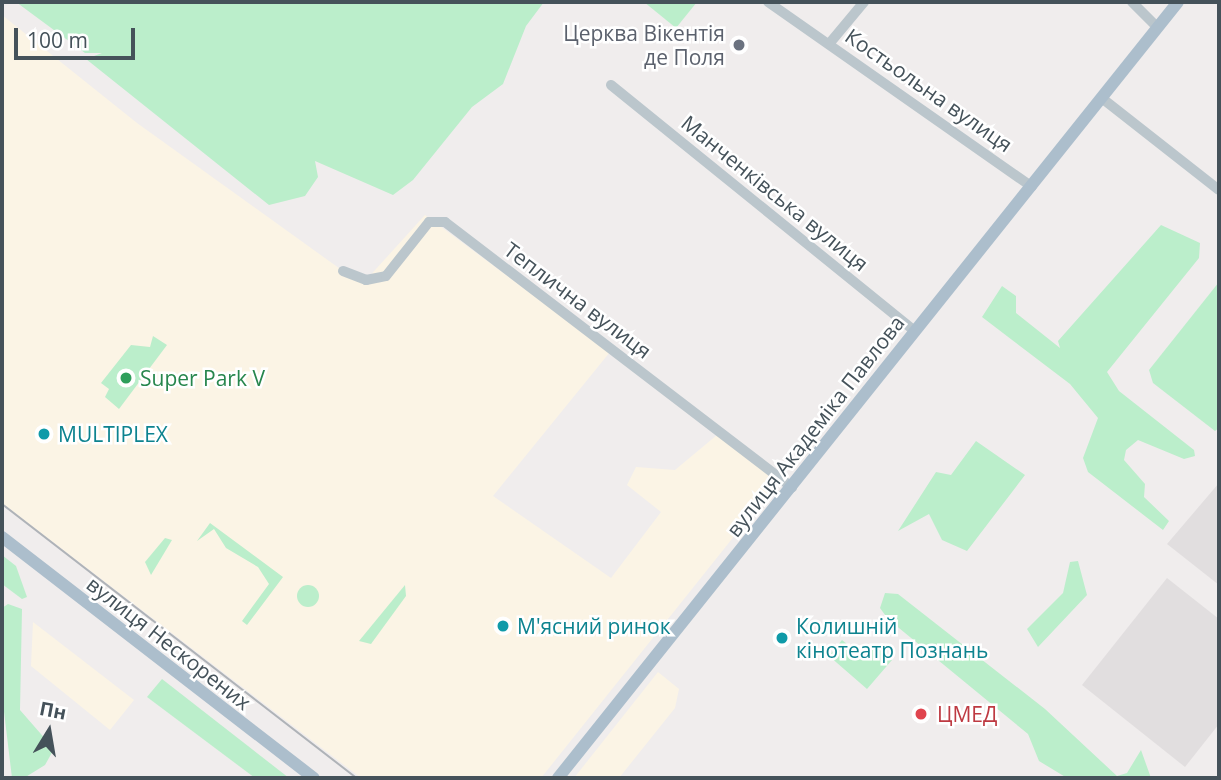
<!DOCTYPE html>
<html>
<head>
<meta charset="utf-8">
<style>
  body { margin:0 }
  #map { position:relative; width:1221px; height:780px; overflow:hidden; background:#f0eded; font-family:"Open Sans",sans-serif }
  div>[style] { position:absolute }
  [style*='--x'] { left:calc(var(--x)*1px); top:calc(var(--y)*1px); width:calc(var(--w)*1px); rotate:calc(var(--a)*1deg) }
  .commercial>* { inset:0; background:#fbf4e5 }
  .education>* { inset:0; background:#e1dedf }
  .green>* { inset:0; background:#bbeecb }
  .round { border-radius:50% }
  .minor>* { height:10px; margin:-5px; padding:0 5px; transform-origin:5px; border-radius:5px; background:#bbc6cc }
  .major>* { height:12px; margin:-6px; padding:0 6px; transform-origin:6px; border-radius:6px; background:#acbecc }
  .tram>* { height:2px; margin:-1px; padding:0 1px; transform-origin:1px; border-radius:1px; background:#afb3b8 }
  .dots>* { width:19px; height:19px; translate:-50% -50%; box-sizing:border-box; border:4px solid #fff; border-radius:50% }
  span { translate:-50% -50%; white-space:nowrap; text-align:center; line-height:1.15; -webkit-text-stroke:5px #fff; paint-order:stroke }
  .worship-label { font-size:21px; color:#5b616d }
  .right { translate:-100% -50%; text-align:right }
  .street-label { font-size:21px; color:#45525a }
  .leisure-label { font-size:21px; color:#27864d }
  .left { translate:0 -50%; text-align:left }
  .culture-label { font-size:21px; color:#0d838f }
  .health-label { font-size:21px; color:#be3a42 }
  .frame { position:absolute; inset:0; border:4px solid #45525a; pointer-events:none }
  .north { position:absolute; left:14px; top:696px; width:70px; height:70px; -webkit-text-stroke:5px #fff; paint-order:stroke; rotate:11deg; font-size:19px; font-weight:700; line-height:28px; text-align:center; color:#45525a }
  .north::after { content:''; display:block; margin:auto; width:24px; height:32px; background:#45525a; clip-path:polygon(50% 0,100% 100%,50% 72%,0 100%) }
  .scale { position:absolute; left:14px; top:28px; width:121px; height:32px; box-sizing:border-box; border:4px solid #45525a; border-top:0; padding-left:9px; font-size:21px; line-height:24px; white-space:nowrap; color:#45525a; -webkit-text-stroke:5px #fff; paint-order:stroke }
</style>
</head>
<body>
<div id="map">
  <div class="commercial">
    <i style="clip-path:polygon(2px 15px,137px 123px,343px 271px,366px 280px,425px 215px,610px 352px,493px 496px,611px 578px,661px 512px,627px 485px,636px 467px,675px 470px,717px 435px,779px 480px,541px 778px,361px 778px,2px 503px)"></i>
    <i style="clip-path:polygon(33px 622px,134px 700px,110px 730px,31px 666px)"></i>
    <i style="clip-path:polygon(658px 672px,679px 689px,675px 708px,619px 778px,574px 778px)"></i>
  </div>
  <div class="education">
    <i style="clip-path:polygon(1219px 483px,1219px 585px,1167px 544px)"></i>
    <i style="clip-path:polygon(1167px 578px,1219px 619px,1219px 724px,1185px 767px,1082px 685px)"></i>
  </div>
  <div class="green">
    <i style="clip-path:polygon(16px 2px,544px 2px,526px 26px,503px 84px,472px 107px,413px 180px,393px 195px,315px 161px,318px 177px,305px 196px,269px 205px,86px 59px,102px 53px,85px 53px)"></i>
    <i style="clip-path:polygon(644px 2px,697px 2px,676px 28px)"></i>
    <i style="clip-path:polygon(1161px 225px,1200px 243px,1199px 258px,1107px 372px,1119px 391px,1194px 450px,1195px 456px,1184px 459px,1138px 440px,1126px 450px,1124px 460px,1145px 484px,1144px 497px,1169px 521px,1163px 530px,1088px 472px,1083px 458px,1098px 418px,1070px 384px,982px 317px,1002px 286px,1016px 296px,1016px 313px,1060px 348px,1058px 341px)"></i>
    <i style="clip-path:polygon(1219px 282px,1219px 428px,1215px 431px,1153px 383px,1149px 370px)"></i>
    <i style="clip-path:polygon(153px 336px,167px 345px,119px 409px,105px 397px,109px 389px,101px 383px,131px 345px,150px 347px)"></i>
    <i style="clip-path:polygon(976px 441px,1025px 475px,967px 551px,942px 540px,929px 514px,898px 531px,936px 472px,951px 475px)"></i>
    <i style="clip-path:polygon(210px 523px,283px 577px,247px 625px,242px 621px,269px 584px,258px 567px,226px 548px,214px 529px,197px 541px)"></i>
    <i style="clip-path:polygon(165px 538px,172px 540px,151px 575px,145px 562px)"></i>
    <i style="clip-path:polygon(2px 555px,16px 566px,27px 597px,22px 599px,2px 584px)"></i>
    <i style="clip-path:polygon(1078px 561px,1087px 595px,1038px 647px,1027px 629px,1063px 593px,1070px 562px)"></i>
    <i style="clip-path:polygon(405px 585px,406px 596px,371px 644px,359px 641px)"></i>
    <i class="round" style="left:297px;top:585px;width:22px;height:22px"></i>
    <i style="clip-path:polygon(885px 593px,898px 594px,1045px 709px,1117px 776px,1127px 773px,1141px 750px,1151px 778px,1067px 778px,1039px 761px,1028px 734px,888px 619px,880px 608px)"></i>
    <i style="clip-path:polygon(8px 604px,22px 609px,20px 710px,54px 749px,45px 765px,24px 778px,12px 778px,2px 695px,2px 608px)"></i>
    <i style="clip-path:polygon(842px 640px,863px 657px,874px 645px,892px 660px,867px 689px,829px 656px)"></i>
    <i style="clip-path:polygon(162px 679px,289px 778px,255px 778px,147px 697px)"></i>
  </div>
  <div class="minor">
    <i style="--x:768;--y:2;--w:322;--a:35"></i>
    <i style="--x:1132;--y:2;--w:35;--a:45"></i>
    <i style="--x:829;--y:44;--w:55;--a:-50.2"></i>
    <i style="--x:611;--y:85;--w:391;--a:39"></i>
    <i style="--x:1103;--y:99;--w:147;--a:38.1"></i>
    <i style="--x:343;--y:271;--w:25;--a:21"></i>
    <i style="--x:366;--y:280;--w:20;--a:-11"></i>
    <i style="--x:386;--y:276;--w:69;--a:-51.5"></i>
    <i style="--x:429;--y:222;--w:16;--a:0"></i>
    <i style="--x:445;--y:222;--w:437;--a:37.4"></i>
  </div>
  <div class="major">
    <i style="--x:2;--y:537;--w:394;--a:37.7"></i>
    <i style="--x:558;--y:778;--w:993;--a:-51.38"></i>
  </div>
  <div class="tram">
    <i style="--x:2;--y:504;--w:448;--a:37.7"></i>
  </div>
  <div class="dots">
    <i style="left:739px;top:45px;background:#6b7280"></i>
    <i style="left:126px;top:378px;background:#2e9e5b"></i>
    <i style="left:44px;top:434px;background:#0f9aa8"></i>
    <i style="left:503px;top:626px;background:#0f9aa8"></i>
    <i style="left:782px;top:638px;background:#0f9aa8"></i>
    <i style="left:921px;top:714px;background:#e0444e"></i>
  </div>
  <div class="worship-label">
    <span class="right" style="left:725px;top:45px">Церква Вікентія<br>де Поля</span>
  </div>
  <div class="street-label">
    <span style="left:929px;top:90px;rotate:35deg">Костьольна вулиця</span>
    <span style="left:775px;top:193px;rotate:39deg">Манченківська вулиця</span>
    <span style="left:578px;top:300px;rotate:37deg">Теплична вулиця</span>
    <span style="left:815px;top:426px;rotate:-52deg">вулиця Академіка Павлова</span>
    <span style="left:169px;top:643px;rotate:38deg">вулиця Нескорених</span>
  </div>
  <div class="leisure-label">
    <span class="left" style="left:140px;top:378px">Super Park V</span>
  </div>
  <div class="culture-label">
    <span class="left" style="left:58px;top:434px">MULTIPLEX</span>
    <span class="left" style="left:517px;top:626px">М'ясний ринок</span>
    <span class="left" style="left:796px;top:638px">Колишній<br>кінотеатр Познань</span>
  </div>
  <div class="health-label">
    <span class="left" style="left:937px;top:714px">ЦМЕД</span>
  </div>
  <div class="frame"></div>
  <div class="north">Пн</div>
  <div class="scale">100 m</div>
</div>
</body>
</html>
